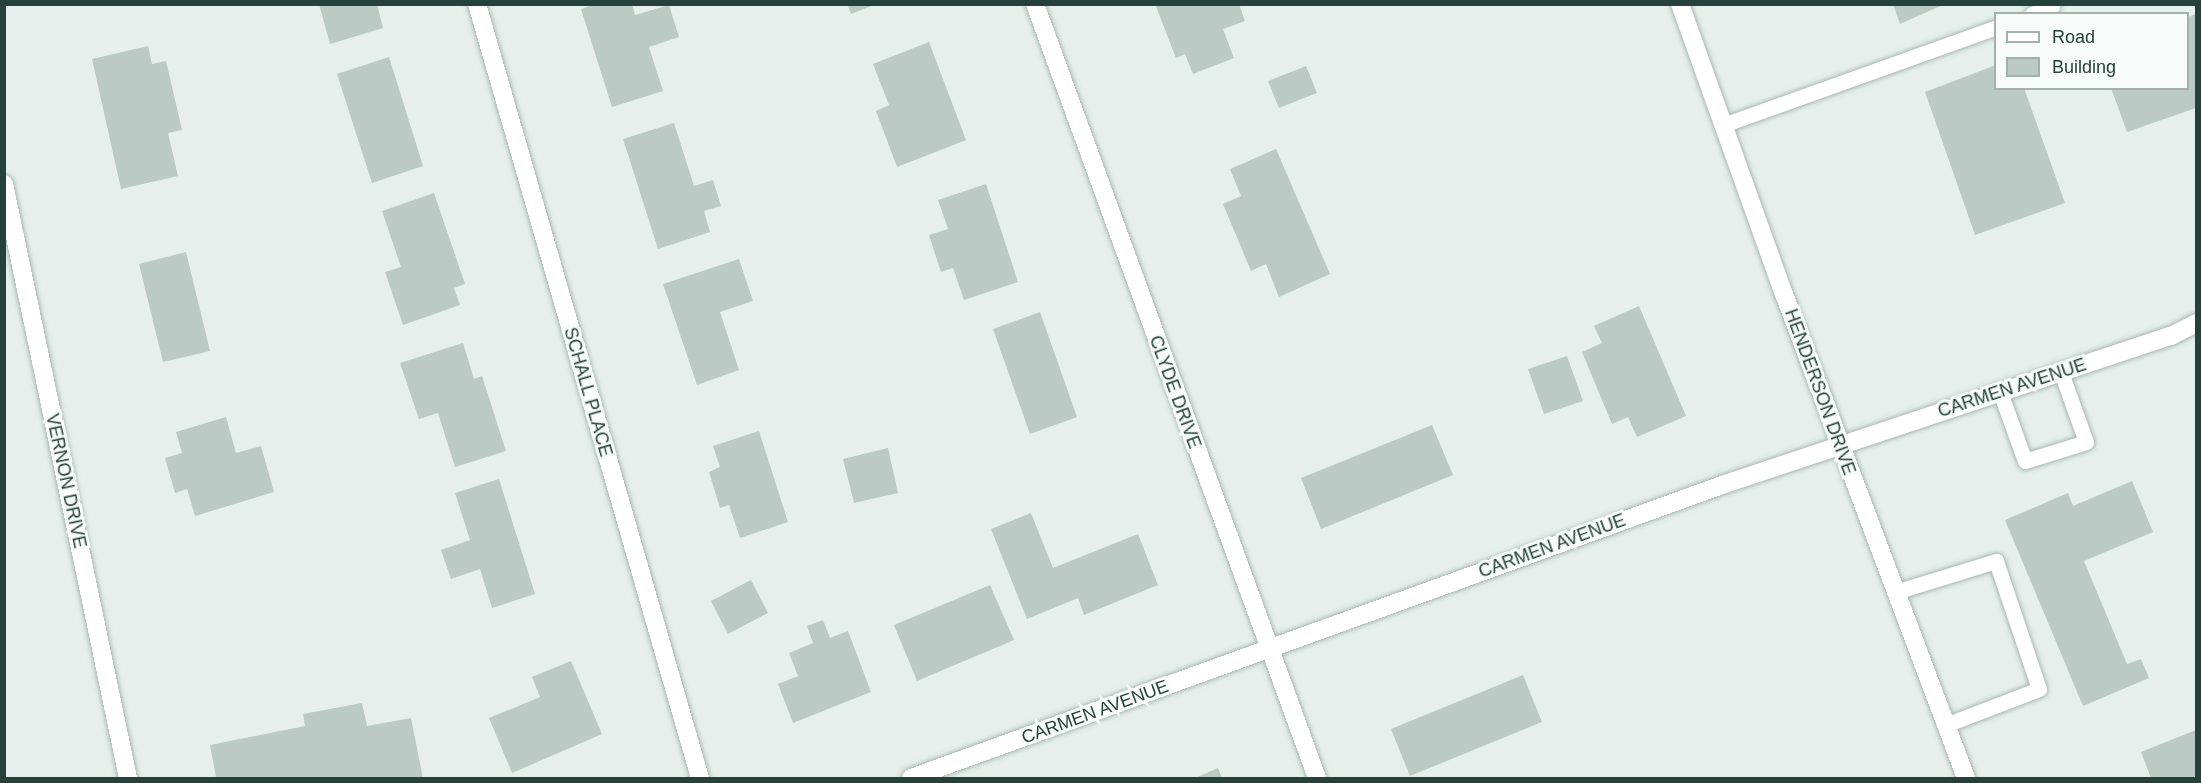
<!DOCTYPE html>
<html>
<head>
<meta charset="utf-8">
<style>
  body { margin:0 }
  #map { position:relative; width:2201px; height:783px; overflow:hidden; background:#e6efeb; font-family:Helvetica,sans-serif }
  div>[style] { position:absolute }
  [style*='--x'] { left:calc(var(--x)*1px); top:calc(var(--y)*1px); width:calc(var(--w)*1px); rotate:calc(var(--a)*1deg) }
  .building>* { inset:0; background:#bbcac4 }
  .roads { filter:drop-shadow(0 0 2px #a8b8b2) drop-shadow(0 0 2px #a8b8b2) }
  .lane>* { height:15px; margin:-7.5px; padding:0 7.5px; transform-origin:7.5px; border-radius:7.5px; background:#fff }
  .street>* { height:18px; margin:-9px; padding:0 9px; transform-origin:9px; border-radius:9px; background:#fff }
  .secondary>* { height:18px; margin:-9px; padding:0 9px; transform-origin:9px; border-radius:9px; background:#fff }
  span { translate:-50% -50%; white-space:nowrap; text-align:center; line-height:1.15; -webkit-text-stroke:6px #f7fbf9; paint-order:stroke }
  .street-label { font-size:18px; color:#24423a }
  .frame { position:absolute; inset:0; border:6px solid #24423a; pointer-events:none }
  .legend { position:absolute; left:1994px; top:12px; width:195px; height:78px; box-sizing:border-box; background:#f7fbf9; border:2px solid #a3b1ad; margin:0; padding:8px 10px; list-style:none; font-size:18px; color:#24423a }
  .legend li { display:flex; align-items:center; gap:12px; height:30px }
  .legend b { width:30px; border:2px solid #a3b1ad }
</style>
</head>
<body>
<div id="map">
  <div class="building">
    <i style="clip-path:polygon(319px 4px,377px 4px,383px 28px,330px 44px)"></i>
    <i style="clip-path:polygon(596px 4px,632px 4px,635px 15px,669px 5px,679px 37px,649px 47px,663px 91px,612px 107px,581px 9px)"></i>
    <i style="clip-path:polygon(847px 4px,874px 4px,874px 5px,851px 14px)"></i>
    <i style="clip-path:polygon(1155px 4px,1239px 4px,1245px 21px,1223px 29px,1234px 58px,1193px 74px,1185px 54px,1176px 58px)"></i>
    <i style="clip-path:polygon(1893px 4px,1945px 4px,1900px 24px)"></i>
    <i style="clip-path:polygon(2196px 14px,2196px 108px,2127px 132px,2111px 88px,2188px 88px,2188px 17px)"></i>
    <i style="clip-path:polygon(929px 42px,966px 140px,897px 167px,876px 111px,889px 105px,873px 64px)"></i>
    <i style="clip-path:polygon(148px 46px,152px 64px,166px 61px,182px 130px,168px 133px,178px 176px,121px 189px,92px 59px)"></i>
    <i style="clip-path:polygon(389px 57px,423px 166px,372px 183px,337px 74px)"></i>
    <i style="clip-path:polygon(1996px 65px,1996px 88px,2024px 88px,2065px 203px,1975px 235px,1925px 92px)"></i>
    <i style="clip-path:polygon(1306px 66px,1317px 93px,1279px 108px,1268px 81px)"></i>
    <i style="clip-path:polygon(674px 123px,694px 186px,713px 180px,721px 206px,704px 211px,710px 232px,658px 249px,623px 139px)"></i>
    <i style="clip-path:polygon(1276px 149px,1330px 274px,1279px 297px,1266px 264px,1251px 271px,1223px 204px,1241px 196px,1230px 169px)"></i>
    <i style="clip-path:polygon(986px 184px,1018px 282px,964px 300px,953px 268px,941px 272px,929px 235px,948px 229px,938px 200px)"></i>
    <i style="clip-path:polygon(434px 193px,465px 284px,454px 288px,460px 305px,403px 325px,385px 272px,401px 267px,382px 211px)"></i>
    <i style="clip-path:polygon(186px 252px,210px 351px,163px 362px,139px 264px)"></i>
    <i style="clip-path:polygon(739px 259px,753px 301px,720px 312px,739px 370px,697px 385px,663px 284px)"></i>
    <i style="clip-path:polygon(1639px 306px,1686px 416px,1637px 437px,1628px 417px,1612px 424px,1582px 352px,1602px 343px,1594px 326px)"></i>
    <i style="clip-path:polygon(1040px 312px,1077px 417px,1030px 434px,993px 329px)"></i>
    <i style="clip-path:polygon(463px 343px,474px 379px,482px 376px,506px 451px,455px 467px,438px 413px,419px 419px,400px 363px)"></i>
    <i style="clip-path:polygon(1567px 356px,1583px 401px,1544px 414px,1528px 369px)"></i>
    <i style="clip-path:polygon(226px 417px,236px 453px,261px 446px,274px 492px,195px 516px,187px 489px,175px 493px,165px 458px,182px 453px,176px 432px)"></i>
    <i style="clip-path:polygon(1432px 425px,1453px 475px,1321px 529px,1301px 478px)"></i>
    <i style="clip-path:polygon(759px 431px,788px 522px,740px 538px,729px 505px,720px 508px,709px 472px,720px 467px,713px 446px)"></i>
    <i style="clip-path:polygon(888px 448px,898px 493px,854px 503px,843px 459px)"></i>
    <i style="clip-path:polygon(499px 479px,535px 594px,492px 608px,480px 569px,451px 579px,441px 550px,470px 540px,455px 493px)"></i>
    <i style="clip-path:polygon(2132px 481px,2153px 532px,2084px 561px,2127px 664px,2141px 659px,2149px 678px,2083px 706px,2005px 520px,2068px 493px,2073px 506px)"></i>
    <i style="clip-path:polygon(1031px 513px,1053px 568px,1138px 534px,1158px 585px,1084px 615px,1078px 598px,1027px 619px,991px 529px)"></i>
    <i style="clip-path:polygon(751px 580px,768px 613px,728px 634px,711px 601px)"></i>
    <i style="clip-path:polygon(990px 585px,1014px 640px,917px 681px,894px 625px)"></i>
    <i style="clip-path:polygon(823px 620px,830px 638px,848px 631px,871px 692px,793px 723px,778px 684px,798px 676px,789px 653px,813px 643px,807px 626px)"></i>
    <i style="clip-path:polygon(571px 661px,602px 734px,512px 773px,489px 718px,540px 697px,532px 677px)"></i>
    <i style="clip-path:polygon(1523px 675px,1542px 722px,1410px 776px,1391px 729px)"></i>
    <i style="clip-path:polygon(362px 703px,367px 726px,411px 718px,423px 778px,216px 778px,210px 745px,305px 726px,303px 714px)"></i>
    <i style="clip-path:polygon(2196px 730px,2196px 778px,2151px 778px,2141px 752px)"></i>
    <i style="clip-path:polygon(1218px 768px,1222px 778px,1195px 778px)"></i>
  </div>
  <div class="roads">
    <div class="lane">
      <i style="--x:2032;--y:14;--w:22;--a:-22"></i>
      <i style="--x:1723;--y:125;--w:290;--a:-19.7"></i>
      <i style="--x:2000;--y:392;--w:73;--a:70.1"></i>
      <i style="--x:2025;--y:461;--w:64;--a:-17.3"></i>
      <i style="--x:2086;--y:442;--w:74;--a:-109.7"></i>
      <i style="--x:1895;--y:592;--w:106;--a:-17.1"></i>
      <i style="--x:1996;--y:561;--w:135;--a:71.4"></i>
      <i style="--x:2039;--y:689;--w:101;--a:159"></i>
    </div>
    <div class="street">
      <i style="--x:477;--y:4;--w:805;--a:73.93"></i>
      <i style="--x:1035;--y:4;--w:824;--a:69.98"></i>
      <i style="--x:4;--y:184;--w:607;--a:78.21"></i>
      <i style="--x:911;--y:778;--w:865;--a:-19.86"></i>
      <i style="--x:1725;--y:484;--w:470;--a:-18.4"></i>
      <i style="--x:2171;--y:336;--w:28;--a:-27"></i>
    </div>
    <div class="secondary">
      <i style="--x:1680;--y:4;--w:308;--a:70.3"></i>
      <i style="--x:1784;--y:294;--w:517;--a:69.39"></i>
    </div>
  </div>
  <div class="street-label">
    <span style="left:2012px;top:388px;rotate:-18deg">CARMEN AVENUE</span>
    <span style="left:588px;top:392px;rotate:74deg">SCHALL PLACE</span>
    <span style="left:1175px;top:392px;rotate:70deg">CLYDE DRIVE</span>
    <span style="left:1820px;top:392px;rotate:70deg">HENDERSON DRIVE</span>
    <span style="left:66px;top:481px;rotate:78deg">VERNON DRIVE</span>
    <span style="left:1552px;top:546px;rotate:-20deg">CARMEN AVENUE</span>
    <span style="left:1095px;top:712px;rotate:-20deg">CARMEN AVENUE</span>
  </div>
  <div class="frame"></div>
  <ul class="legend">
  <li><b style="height:8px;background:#fff"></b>Road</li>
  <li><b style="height:16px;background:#bbcac4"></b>Building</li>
  </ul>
</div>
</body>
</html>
